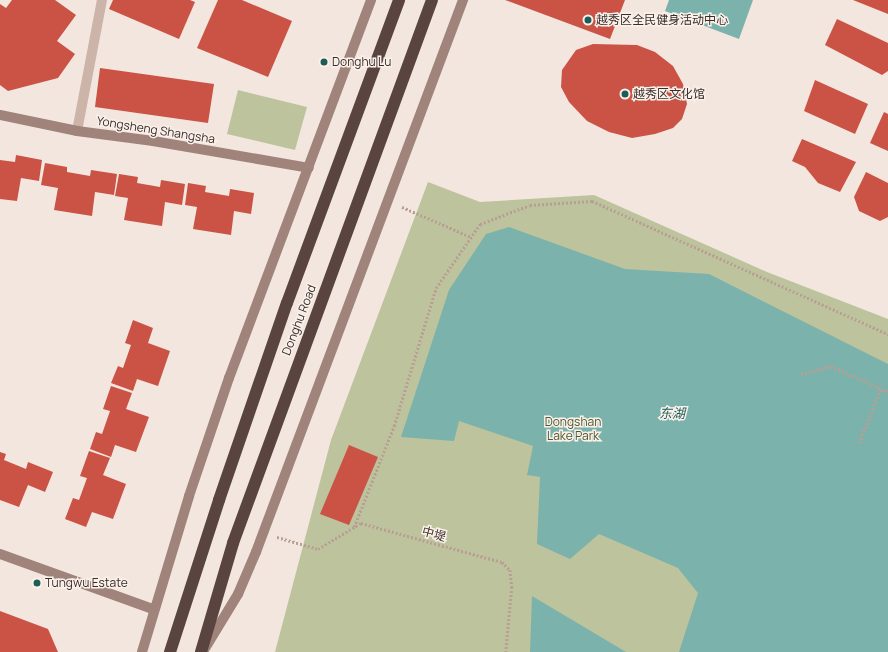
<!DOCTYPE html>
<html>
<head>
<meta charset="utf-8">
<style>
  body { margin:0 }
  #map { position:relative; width:888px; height:652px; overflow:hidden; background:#f3e6de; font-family:Manrope,"Noto Sans SC",sans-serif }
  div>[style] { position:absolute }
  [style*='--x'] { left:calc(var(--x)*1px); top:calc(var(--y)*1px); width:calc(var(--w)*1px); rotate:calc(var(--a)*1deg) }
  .green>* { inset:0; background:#bcc39d }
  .water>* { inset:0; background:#7cb2ac }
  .building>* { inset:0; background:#ca5346 }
  .path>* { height:2.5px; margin-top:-1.25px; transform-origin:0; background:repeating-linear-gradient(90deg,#b89e93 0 2px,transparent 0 4px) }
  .street>* { height:10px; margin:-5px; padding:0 5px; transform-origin:5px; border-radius:5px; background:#ccb4a9 }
  .secondary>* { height:10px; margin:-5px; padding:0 5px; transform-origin:5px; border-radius:5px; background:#a0837a }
  .highway>* { height:12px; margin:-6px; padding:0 6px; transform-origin:6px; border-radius:6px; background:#5a4440 }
  .dots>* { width:11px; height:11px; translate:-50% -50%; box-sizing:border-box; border:2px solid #fbf1eb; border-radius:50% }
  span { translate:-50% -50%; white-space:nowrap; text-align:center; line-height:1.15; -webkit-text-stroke:3px #fbf1eb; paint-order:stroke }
  .poi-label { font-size:12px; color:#392c29 }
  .left { translate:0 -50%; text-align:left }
  .street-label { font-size:12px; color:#392c29 }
  .park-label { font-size:12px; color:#4f592c }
  .water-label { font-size:13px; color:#1d5d58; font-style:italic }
</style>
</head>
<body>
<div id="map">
  <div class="green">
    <i style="clip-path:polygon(238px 90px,307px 107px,295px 150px,227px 134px)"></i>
    <i style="clip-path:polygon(428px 182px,480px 202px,594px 195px,767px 272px,888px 319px,888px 652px,275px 652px,331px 440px)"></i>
  </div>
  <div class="water">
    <i style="clip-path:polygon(669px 0,753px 0,739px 39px,665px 11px)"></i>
    <i style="clip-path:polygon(509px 227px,625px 269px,709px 274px,888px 364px,888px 652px,679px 652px,698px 593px,678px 568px,599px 534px,570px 559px,537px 544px,540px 477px,527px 475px,533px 446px,459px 421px,454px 441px,401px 437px,449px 290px,486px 234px)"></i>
    <i style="clip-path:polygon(532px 596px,626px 652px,530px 652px)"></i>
  </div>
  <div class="building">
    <i style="clip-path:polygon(12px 0,55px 0,76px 15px,57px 41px,75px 54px,58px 78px,8px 91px,0 85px,0 4px,6px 8px)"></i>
    <i style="clip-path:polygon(113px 0,190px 0,195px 2px,179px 39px,109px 9px)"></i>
    <i style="clip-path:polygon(218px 0,242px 0,292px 21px,268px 77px,197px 48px)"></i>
    <i style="clip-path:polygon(505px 0,625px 0,610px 39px)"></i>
    <i style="clip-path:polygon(853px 0,888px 0,888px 14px)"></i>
    <i style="clip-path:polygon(837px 19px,888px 43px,888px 71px,882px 75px,825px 45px)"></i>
    <i style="clip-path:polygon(593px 44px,637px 45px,655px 52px,673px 66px,683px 84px,687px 104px,682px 119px,673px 128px,655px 134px,632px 138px,609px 132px,587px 121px,569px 102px,561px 87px,562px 70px,576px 50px)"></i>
    <i style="clip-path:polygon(100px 68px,214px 84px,208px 123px,95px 107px)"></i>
    <i style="clip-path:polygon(815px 80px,868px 104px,855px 134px,804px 111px)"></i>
    <i style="clip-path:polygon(884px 112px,888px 114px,888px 151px,870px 143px)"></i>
    <i style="clip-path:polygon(802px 139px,856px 162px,840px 192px,818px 183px,805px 167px,792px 161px)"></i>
    <i style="clip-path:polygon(16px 155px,42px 160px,39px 181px,21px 178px,17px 201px,0 199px,0 160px,15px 162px)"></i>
    <i style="clip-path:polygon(45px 163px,67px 167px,67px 172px,90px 176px,91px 170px,117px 174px,114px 195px,95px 192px,92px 216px,54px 210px,58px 188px,41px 185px)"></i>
    <i style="clip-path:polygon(866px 172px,888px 183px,888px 217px,880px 221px,859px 211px,854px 197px)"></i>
    <i style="clip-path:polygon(119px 174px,138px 177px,137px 183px,160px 187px,161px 180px,185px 184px,182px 205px,165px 202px,162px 226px,124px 220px,128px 198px,115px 196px)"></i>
    <i style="clip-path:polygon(188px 183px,206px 186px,205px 192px,229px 196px,230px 189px,254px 193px,251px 214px,234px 211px,231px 235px,193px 229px,197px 207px,185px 205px)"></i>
    <i style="clip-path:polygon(133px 320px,153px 328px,148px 343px,170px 351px,158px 386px,137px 379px,133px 391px,111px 383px,118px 366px,123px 368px,131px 345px,125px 343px)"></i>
    <i style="clip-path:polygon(111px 386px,132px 393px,126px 409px,149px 417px,136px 452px,115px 445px,111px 457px,90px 449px,96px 432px,102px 434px,110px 411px,103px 409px)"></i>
    <i style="clip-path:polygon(349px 445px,378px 457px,349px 525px,320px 514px)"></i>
    <i style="clip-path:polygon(89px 451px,110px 458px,103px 475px,126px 484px,113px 519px,92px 512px,86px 527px,65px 519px,73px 498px,79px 500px,87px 478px,80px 476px)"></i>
    <i style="clip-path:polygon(0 452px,6px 454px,4px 460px,26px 469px,28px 462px,53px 472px,45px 492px,28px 485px,19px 507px,0 500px)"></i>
    <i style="clip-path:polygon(0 611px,48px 629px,58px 652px,0 652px)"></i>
  </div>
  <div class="path">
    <i style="--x:402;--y:207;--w:75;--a:23.5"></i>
    <i style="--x:801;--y:374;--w:31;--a:-15"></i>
    <i style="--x:831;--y:366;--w:63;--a:24.5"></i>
    <i style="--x:859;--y:443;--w:59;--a:-68.2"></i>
    <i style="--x:354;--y:527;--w:109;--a:-68.4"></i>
    <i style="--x:394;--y:426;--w:144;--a:-73.1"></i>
    <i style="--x:436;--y:288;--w:78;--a:-55.5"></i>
    <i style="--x:480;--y:224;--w:53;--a:-20.8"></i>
    <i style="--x:530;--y:205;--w:62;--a:-3.7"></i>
    <i style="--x:592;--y:201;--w:325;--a:24.2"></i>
    <i style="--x:277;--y:537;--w:43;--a:16.3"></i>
    <i style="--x:318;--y:549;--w:50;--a:-31.2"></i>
    <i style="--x:361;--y:523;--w:146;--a:15.5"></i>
    <i style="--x:502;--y:562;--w:11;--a:45"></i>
    <i style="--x:510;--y:570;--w:17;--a:83"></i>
    <i style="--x:512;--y:587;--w:65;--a:95.3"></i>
  </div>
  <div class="street">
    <i style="--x:77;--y:131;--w:133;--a:-79.2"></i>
  </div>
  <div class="secondary">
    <i style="--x:0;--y:115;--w:79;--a:11.7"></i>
    <i style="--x:77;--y:131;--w:77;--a:7.5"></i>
    <i style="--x:153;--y:141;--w:158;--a:9.8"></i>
    <i style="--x:0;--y:554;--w:163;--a:19.8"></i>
    <i style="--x:204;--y:650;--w:66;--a:-58.7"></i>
    <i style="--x:238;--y:594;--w:46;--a:-66.8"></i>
    <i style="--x:256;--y:552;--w:590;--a:-69.44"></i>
    <i style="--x:142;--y:652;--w:163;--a:-73.2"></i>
    <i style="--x:189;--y:496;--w:125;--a:-71.3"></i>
    <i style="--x:229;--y:378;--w:404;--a:-69.4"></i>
  </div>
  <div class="highway">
    <i style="--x:170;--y:652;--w:160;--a:-72.1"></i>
    <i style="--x:219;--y:500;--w:208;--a:-71"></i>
    <i style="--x:287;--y:303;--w:323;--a:-69.7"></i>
    <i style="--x:201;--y:652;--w:114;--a:-73.6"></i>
    <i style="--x:233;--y:543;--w:578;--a:-69.87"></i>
  </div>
  <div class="dots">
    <i style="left:588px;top:20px;background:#1d5d58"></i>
    <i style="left:324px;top:62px;background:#1d5d58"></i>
    <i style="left:625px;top:94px;background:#1d5d58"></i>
    <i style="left:37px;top:583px;background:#1d5d58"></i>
  </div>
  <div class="poi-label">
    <span class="left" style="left:596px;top:20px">越秀区全民健身活动中心</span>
    <span class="left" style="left:332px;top:62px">Donghu Lu</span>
    <span class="left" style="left:633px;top:94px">越秀区文化馆</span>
    <span class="left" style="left:45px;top:583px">Tungwu Estate</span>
  </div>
  <div class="street-label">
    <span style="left:156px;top:130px;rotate:9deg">Yongsheng Shangsha</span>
    <span style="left:299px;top:320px;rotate:-69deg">Donghu Road</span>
    <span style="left:434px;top:534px;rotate:15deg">中堤</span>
  </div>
  <div class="park-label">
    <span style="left:573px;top:429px">Dongshan<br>Lake Park</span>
  </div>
  <div class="water-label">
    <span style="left:672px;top:413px">东湖</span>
  </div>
</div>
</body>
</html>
